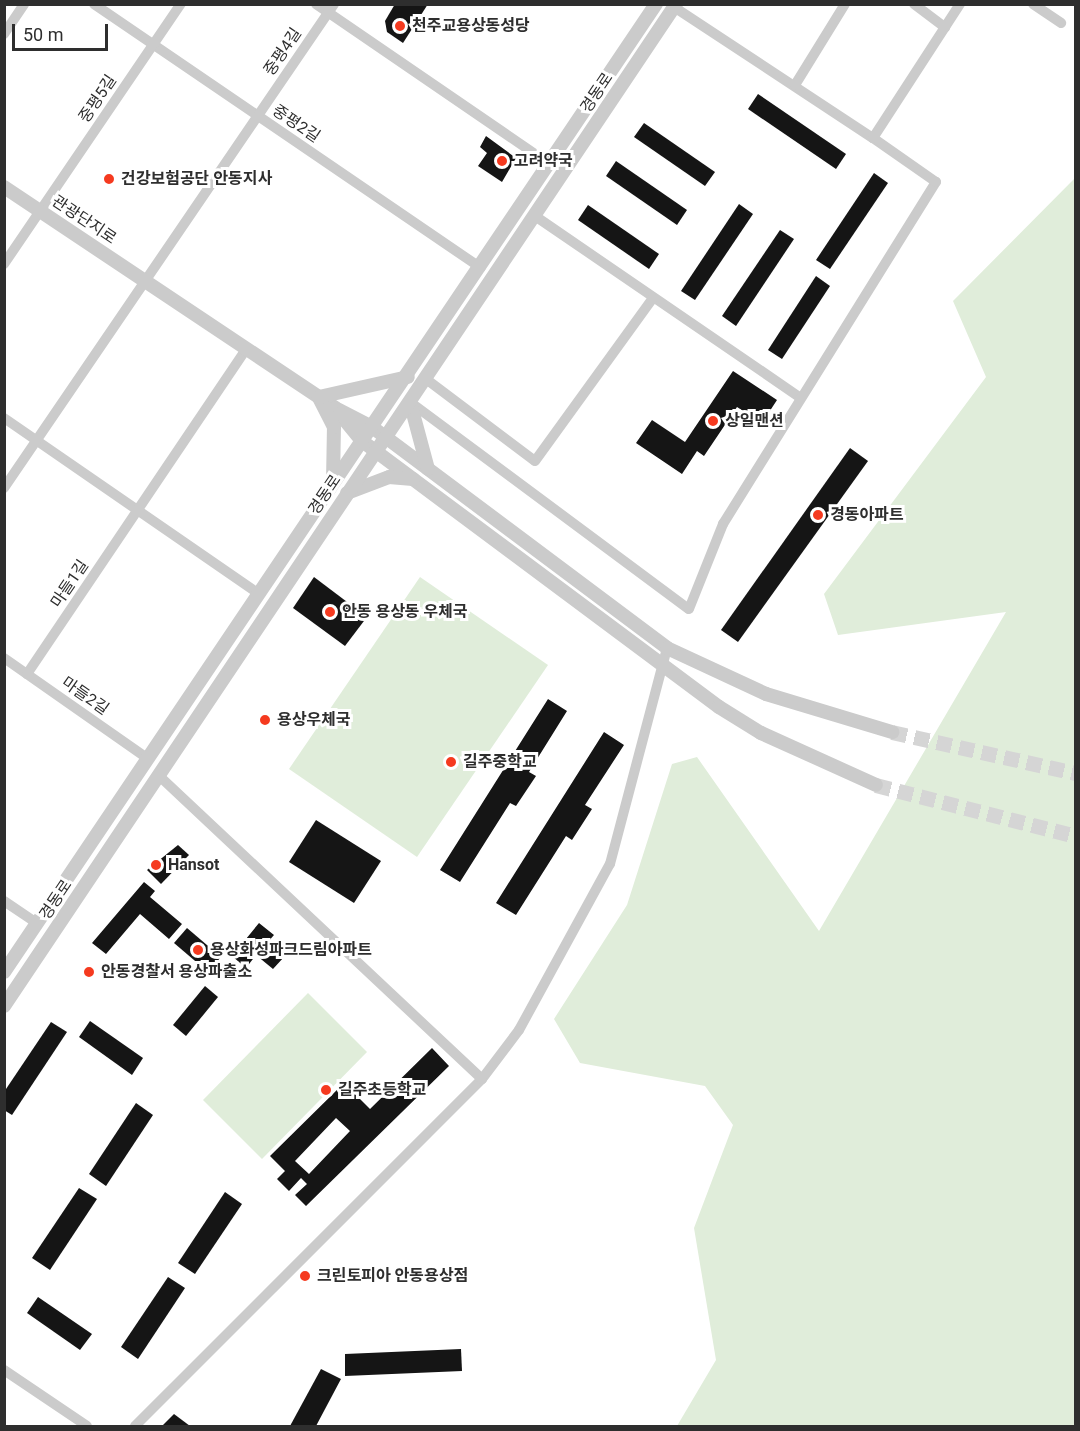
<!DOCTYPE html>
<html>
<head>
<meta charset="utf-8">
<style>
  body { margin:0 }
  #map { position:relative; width:1080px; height:1431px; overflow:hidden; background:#fff; font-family:Roboto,"Noto Sans KR",sans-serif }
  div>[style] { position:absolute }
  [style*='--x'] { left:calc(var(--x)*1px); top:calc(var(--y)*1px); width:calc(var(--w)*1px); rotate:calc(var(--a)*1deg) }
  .green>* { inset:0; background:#e0edda }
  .building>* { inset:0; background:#151515 }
  .secondary-tunnel>* { height:15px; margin-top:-7.5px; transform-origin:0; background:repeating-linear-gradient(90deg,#d5d5d5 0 15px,transparent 0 23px) }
  .minor>* { height:10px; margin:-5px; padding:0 5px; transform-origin:5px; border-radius:5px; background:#cbcbcb }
  .tertiary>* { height:14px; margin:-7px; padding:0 7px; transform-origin:7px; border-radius:7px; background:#cbcbcb }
  .dots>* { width:16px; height:16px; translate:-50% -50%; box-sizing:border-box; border:3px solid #fff; border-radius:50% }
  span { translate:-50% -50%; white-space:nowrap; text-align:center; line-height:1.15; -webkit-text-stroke:6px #fff; paint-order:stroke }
  .poi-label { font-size:16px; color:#2e2e2e; font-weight:700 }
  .left { translate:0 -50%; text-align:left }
  .street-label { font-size:16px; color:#2e2e2e }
  .frame { position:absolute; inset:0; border:6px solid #2e2e2e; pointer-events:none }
  .scale { position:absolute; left:12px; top:24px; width:96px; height:27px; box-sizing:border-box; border:3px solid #2e2e2e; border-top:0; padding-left:8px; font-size:18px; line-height:21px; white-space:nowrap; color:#2e2e2e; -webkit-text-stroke:4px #fff; paint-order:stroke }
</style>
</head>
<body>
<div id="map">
  <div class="green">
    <i style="clip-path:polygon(1075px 178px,1075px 1426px,677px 1426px,716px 1360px,694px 1228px,733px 1125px,705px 1086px,580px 1063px,554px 1019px,627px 905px,672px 764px,697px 757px,819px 931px,1006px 612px,838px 635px,824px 594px,986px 377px,953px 301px)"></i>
    <i style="clip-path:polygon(420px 577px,548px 665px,417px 857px,289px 769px)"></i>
    <i style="clip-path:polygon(308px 993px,367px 1052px,262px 1159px,203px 1100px)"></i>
  </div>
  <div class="building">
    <i style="clip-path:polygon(395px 4px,428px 4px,403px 43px,387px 32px,385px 21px)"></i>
    <i style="clip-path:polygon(758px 94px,846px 154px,836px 169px,748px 109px)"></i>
    <i style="clip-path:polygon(644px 123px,715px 172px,705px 186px,634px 137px)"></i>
    <i style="clip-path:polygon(486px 136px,516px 158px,502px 182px,478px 166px,487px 153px,480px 147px)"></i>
    <i style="clip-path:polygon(616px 161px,687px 210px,677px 225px,606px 176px)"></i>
    <i style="clip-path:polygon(874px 173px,888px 183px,830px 269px,816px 260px)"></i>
    <i style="clip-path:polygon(739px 204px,753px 214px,695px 300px,681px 291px)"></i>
    <i style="clip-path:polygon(588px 205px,659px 254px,649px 269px,578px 220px)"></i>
    <i style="clip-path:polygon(780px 230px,794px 239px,736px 326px,722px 316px)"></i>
    <i style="clip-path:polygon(816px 276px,830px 286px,782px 359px,768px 350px)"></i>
    <i style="clip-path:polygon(733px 371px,777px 400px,762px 423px,737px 407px,704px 456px,697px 451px,682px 474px,636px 443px,652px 420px,685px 442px)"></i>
    <i style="clip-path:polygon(850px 448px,868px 461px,738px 642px,721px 630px)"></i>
    <i style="clip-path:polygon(314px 577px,367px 617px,345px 646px,293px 608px)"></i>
    <i style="clip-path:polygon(548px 699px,567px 711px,529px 772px,536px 776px,516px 806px,510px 803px,460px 882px,440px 870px)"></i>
    <i style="clip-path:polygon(604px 732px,624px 745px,585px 805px,592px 809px,572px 840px,566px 836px,516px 915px,496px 903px)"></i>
    <i style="clip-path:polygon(316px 820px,381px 861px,354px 903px,289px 862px)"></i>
    <i style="clip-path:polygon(178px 845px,189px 855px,161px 884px,147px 870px)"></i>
    <i style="clip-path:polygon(144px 882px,155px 891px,150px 897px,182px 924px,169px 939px,140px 914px,106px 954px,92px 943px)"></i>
    <i style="clip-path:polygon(259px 923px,274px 935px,267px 943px,284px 957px,273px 969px,256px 955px,246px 968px,232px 956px)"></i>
    <i style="clip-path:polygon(187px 928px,221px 957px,208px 972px,174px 943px)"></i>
    <i style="clip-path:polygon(205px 986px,218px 997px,186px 1036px,173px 1025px)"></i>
    <i style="clip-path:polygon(90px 1021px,143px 1058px,132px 1075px,79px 1037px)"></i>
    <i style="clip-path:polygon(51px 1022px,67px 1032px,12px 1115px,4px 1110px,4px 1092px)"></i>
    <i style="clip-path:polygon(evenodd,432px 1048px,449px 1066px,306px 1206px,295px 1195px,307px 1184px,301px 1178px,289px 1191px,277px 1179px,285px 1171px,270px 1156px,344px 1083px,370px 1109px,432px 1048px,336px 1118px,350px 1131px,309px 1174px,295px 1161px,336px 1118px)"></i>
    <i style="clip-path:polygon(136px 1103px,153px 1115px,106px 1186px,89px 1174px)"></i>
    <i style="clip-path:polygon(79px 1188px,97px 1199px,50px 1270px,32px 1258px)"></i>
    <i style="clip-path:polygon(225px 1192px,242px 1204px,195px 1274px,178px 1263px)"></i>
    <i style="clip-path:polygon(168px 1277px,185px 1288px,138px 1359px,121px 1347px)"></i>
    <i style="clip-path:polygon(38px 1297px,92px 1334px,80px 1350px,27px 1313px)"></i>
    <i style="clip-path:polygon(461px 1349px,462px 1371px,345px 1376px,345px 1354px)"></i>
    <i style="clip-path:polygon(321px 1369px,341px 1379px,316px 1426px,290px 1426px)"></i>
    <i style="clip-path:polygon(174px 1414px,190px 1426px,162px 1426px)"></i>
  </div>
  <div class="secondary-tunnel">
    <i style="--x:892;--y:732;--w:189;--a:12.6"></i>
    <i style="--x:876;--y:785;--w:206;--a:14.3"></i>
  </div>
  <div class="minor">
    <i style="--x:94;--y:4;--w:468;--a:34.3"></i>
    <i style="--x:316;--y:4;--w:285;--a:34.4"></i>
    <i style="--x:914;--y:4;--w:39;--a:37"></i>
    <i style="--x:1033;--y:4;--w:34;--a:34"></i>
    <i style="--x:674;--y:7;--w:238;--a:33.4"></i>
    <i style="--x:4;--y:34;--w:36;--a:-56"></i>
    <i style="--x:795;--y:85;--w:95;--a:-58.3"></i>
    <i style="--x:535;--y:216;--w:320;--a:34.4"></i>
    <i style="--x:4;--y:264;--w:315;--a:-55.8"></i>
    <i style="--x:426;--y:379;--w:136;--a:37"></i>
    <i style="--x:535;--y:461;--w:201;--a:-54.1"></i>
    <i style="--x:410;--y:402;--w:347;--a:36.6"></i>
    <i style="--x:689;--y:609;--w:92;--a:-68.2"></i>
    <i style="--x:723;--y:524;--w:403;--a:-58.1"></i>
    <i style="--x:936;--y:182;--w:77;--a:-145.1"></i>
    <i style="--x:873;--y:138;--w:160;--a:-57"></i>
    <i style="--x:4;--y:418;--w:308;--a:34.6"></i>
    <i style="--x:4;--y:488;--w:586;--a:-55.71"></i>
    <i style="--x:4;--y:658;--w:176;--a:35"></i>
    <i style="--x:27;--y:674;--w:392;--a:-56"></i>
    <i style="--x:4;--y:901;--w:40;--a:34"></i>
    <i style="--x:482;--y:1079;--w:61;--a:-52.9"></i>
    <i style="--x:519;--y:1030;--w:189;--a:-61.3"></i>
    <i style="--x:610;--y:864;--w:223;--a:-75.2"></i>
    <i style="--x:4;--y:1370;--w:100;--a:34"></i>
    <i style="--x:135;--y:1426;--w:491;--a:-45"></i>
    <i style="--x:482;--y:1079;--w:444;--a:-136.8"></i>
  </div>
  <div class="tertiary">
    <i style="--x:4;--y:187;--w:398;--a:33.7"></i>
    <i style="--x:335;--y:408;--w:42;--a:27.2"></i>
    <i style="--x:372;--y:427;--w:369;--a:36.8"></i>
    <i style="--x:667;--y:648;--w:109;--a:24.9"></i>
    <i style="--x:766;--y:694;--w:132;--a:16.8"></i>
    <i style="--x:410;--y:402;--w:69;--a:75"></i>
    <i style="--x:340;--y:414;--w:35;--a:51"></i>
    <i style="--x:362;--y:441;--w:445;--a:36.7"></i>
    <i style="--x:719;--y:707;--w:49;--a:31.8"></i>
    <i style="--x:761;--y:733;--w:126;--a:24.3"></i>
    <i style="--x:333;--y:482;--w:55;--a:-89"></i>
    <i style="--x:334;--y:427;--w:34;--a:-117"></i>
    <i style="--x:319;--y:397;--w:91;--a:-12.7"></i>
    <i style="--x:347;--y:493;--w:45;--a:-20.9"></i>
    <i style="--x:389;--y:477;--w:24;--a:5"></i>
    <i style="--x:4;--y:972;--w:1167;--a:-56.04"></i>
    <i style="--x:4;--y:1006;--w:1206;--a:-56.15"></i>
  </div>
  <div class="dots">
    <i style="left:400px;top:26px;background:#f53a1f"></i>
    <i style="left:502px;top:161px;background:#f53a1f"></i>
    <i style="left:109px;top:179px;background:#f53a1f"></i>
    <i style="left:713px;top:421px;background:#f53a1f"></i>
    <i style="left:818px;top:515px;background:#f53a1f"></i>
    <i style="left:330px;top:612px;background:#f53a1f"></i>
    <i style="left:265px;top:720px;background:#f53a1f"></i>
    <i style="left:451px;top:762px;background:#f53a1f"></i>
    <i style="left:156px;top:865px;background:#f53a1f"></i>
    <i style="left:198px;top:950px;background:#f53a1f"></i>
    <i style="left:89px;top:972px;background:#f53a1f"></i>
    <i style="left:326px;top:1090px;background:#f53a1f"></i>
    <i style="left:305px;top:1276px;background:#f53a1f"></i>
  </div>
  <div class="poi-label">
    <span class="left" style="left:412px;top:26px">천주교용상동성당</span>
    <span class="left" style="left:514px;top:161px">고려약국</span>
    <span class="left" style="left:121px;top:179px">건강보험공단 안동지사</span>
    <span class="left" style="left:725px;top:421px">상일맨션</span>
    <span class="left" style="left:830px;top:515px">경동아파트</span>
    <span class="left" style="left:342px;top:612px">안동 용상동 우체국</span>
    <span class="left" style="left:277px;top:720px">용상우체국</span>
    <span class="left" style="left:463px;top:762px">길주중학교</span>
    <span class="left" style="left:168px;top:865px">Hansot</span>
    <span class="left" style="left:210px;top:950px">용상화성파크드림아파트</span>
    <span class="left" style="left:101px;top:972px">안동경찰서 용상파출소</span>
    <span class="left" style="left:338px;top:1090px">길주초등학교</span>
    <span class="left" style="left:317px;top:1276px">크린토피아 안동용상점</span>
  </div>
  <div class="street-label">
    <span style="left:283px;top:52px;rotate:-56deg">중평4길</span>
    <span style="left:597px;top:93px;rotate:-56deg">경동로</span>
    <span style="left:98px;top:99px;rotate:-56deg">중평5길</span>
    <span style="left:296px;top:124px;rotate:34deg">중평2길</span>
    <span style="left:84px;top:220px;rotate:34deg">관광단지로</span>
    <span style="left:325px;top:495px;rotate:-56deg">경동로</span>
    <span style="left:70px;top:584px;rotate:-56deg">마들1길</span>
    <span style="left:85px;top:696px;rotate:35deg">마들2길</span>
    <span style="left:56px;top:900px;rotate:-56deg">경동로</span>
  </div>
  <div class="frame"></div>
  <div class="scale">50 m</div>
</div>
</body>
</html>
